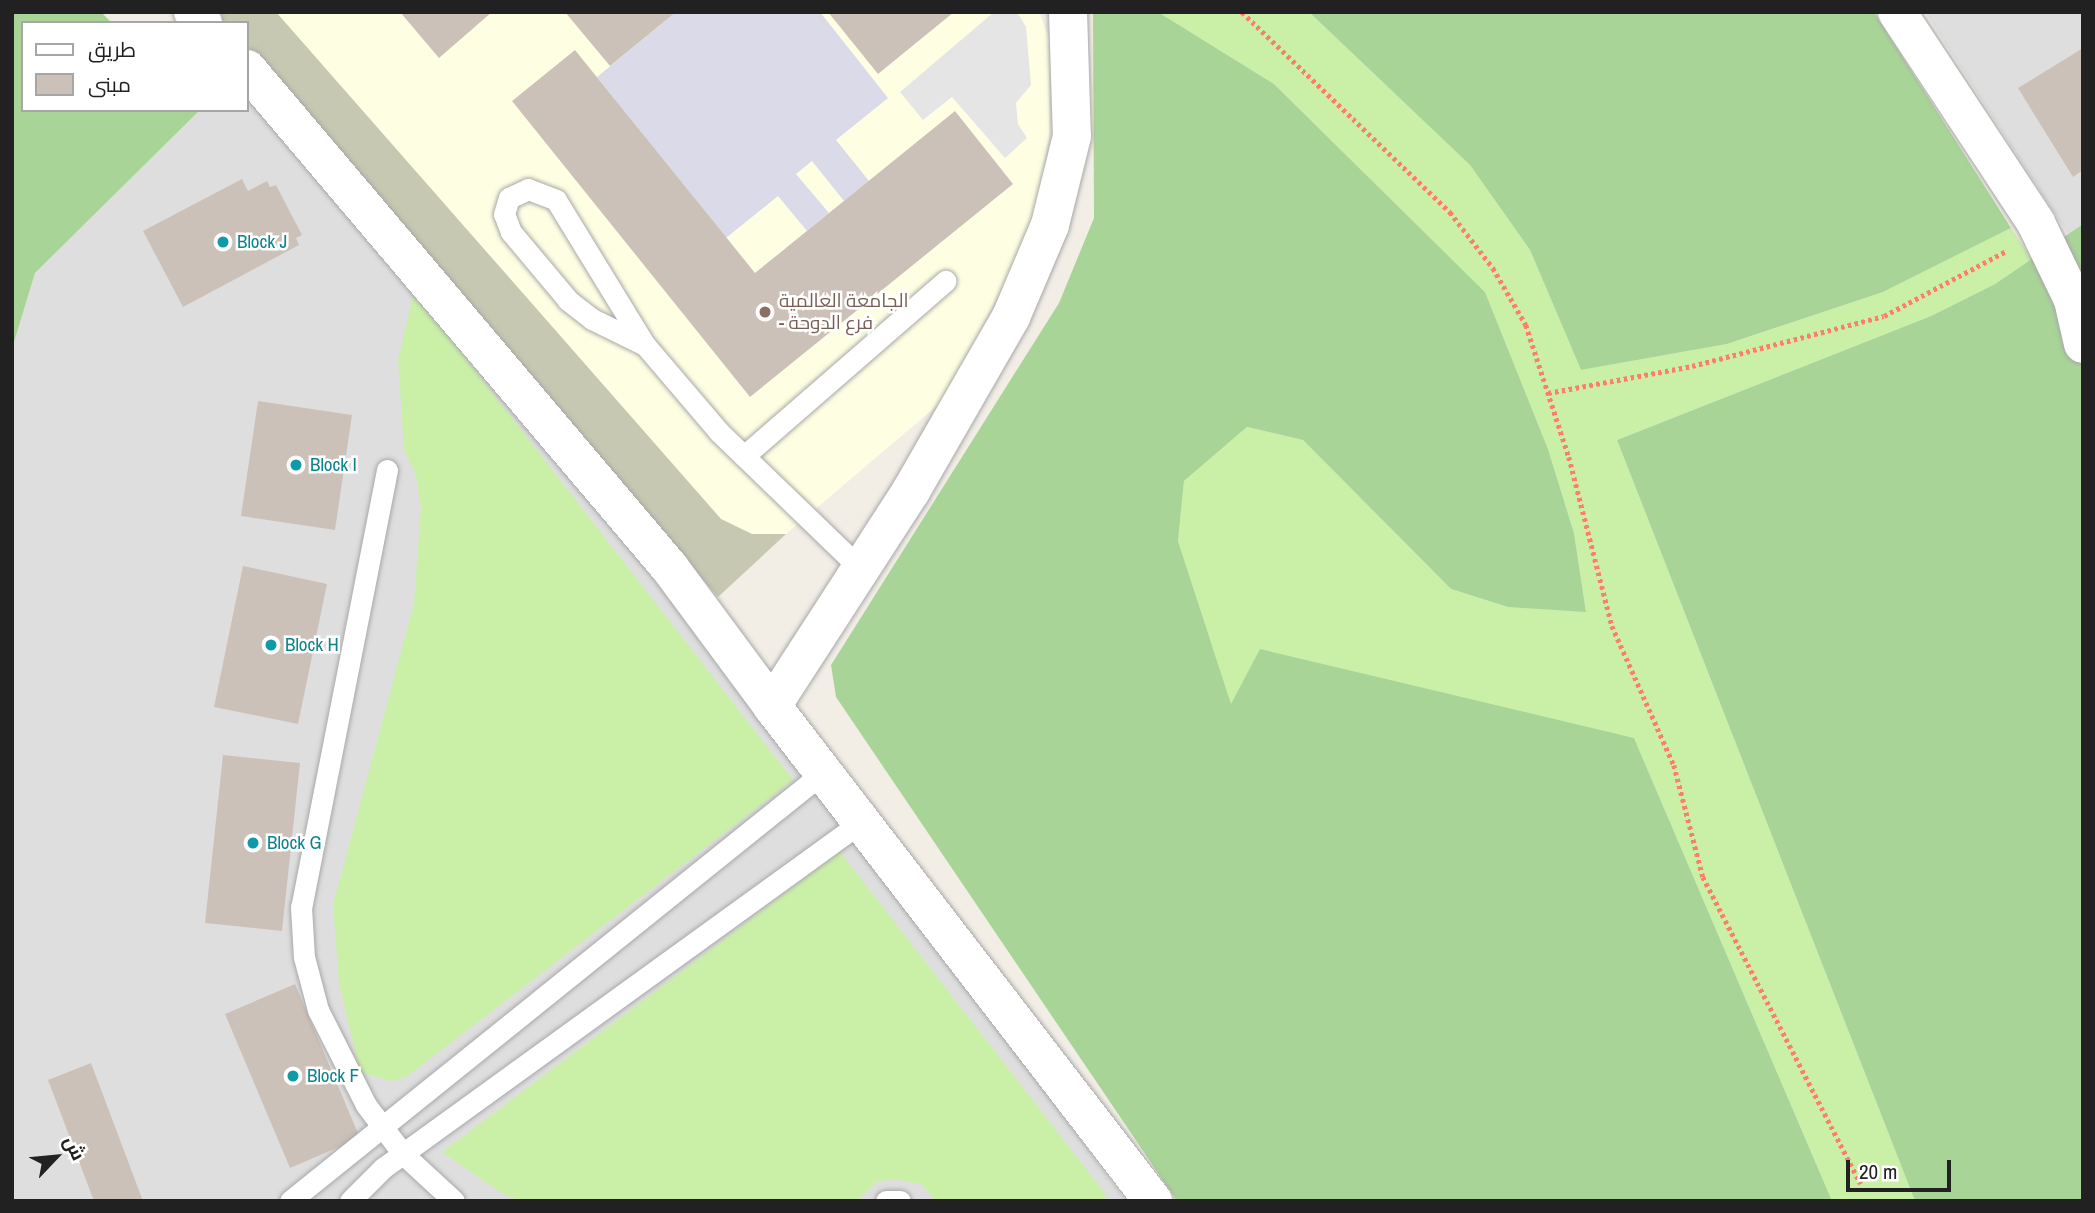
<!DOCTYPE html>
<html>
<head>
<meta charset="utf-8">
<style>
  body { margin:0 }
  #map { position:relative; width:2095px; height:1213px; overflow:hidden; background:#f2eee6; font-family:"Archivo Narrow",Cairo,sans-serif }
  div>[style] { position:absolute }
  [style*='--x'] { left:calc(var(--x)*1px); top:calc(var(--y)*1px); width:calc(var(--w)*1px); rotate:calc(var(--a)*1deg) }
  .residential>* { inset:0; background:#dfdede }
  .education>* { inset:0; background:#feffe2 }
  .construction>* { inset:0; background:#c7c8b1 }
  .grass>* { inset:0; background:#caf0a8 }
  .forest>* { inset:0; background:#a8d597 }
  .parking>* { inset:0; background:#e5e5e5 }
  .plaza>* { inset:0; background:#dbdae8 }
  .building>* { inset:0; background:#cbc1b9 }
  .path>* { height:4.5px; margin-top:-2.25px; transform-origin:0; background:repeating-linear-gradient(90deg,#ff7d6a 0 3.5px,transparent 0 7px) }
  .roads { filter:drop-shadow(0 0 2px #a8a8a8) drop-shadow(0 0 2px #a8a8a8) }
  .service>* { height:21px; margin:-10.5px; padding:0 10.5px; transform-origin:10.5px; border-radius:10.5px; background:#fff }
  .minor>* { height:38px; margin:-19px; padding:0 19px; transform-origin:19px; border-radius:19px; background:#fff }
  .tertiary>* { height:38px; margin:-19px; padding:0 19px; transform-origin:19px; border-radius:19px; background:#fff }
  .dots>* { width:19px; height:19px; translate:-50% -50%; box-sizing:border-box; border:4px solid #fff; border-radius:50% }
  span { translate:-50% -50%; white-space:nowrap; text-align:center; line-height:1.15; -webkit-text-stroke:5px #fff; paint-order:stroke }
  .culture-label { font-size:19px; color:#0d838f }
  .left { translate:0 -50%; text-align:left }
  .education-label { font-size:19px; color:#785e54 }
  .frame { position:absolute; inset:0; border:14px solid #212121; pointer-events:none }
  .legend { position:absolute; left:21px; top:21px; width:228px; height:91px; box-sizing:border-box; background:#fff; border:2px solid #a6a6a6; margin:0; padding:9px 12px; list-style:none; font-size:21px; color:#212121 }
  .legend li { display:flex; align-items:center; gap:14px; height:35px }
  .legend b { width:35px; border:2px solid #a6a6a6 }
  .north { position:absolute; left:21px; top:1122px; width:70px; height:70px; -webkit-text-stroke:5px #fff; paint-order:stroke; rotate:64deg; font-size:19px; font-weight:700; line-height:28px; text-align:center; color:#212121 }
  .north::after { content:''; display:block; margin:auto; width:24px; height:32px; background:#212121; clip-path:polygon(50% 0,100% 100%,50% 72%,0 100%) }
  .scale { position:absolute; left:1846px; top:1160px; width:105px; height:32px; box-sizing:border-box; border:4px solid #212121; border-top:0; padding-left:9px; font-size:21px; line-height:24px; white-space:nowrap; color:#212121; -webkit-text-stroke:5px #fff; paint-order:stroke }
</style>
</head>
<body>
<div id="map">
  <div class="residential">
    <i style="clip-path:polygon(1925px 12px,2083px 12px,2083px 224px,2068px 234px)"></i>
    <i style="clip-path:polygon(247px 70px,837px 809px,1126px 1201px,12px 1201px,12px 349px,35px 273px,200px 110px,247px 110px)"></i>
  </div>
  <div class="education">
    <i style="clip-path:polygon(276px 12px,1039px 12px,1049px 38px,1049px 136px,1034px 226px,946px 398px,786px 534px,752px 534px,721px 519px)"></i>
  </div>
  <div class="construction">
    <i style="clip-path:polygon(209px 12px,276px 12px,721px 519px,752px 534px,786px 534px,718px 597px,247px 56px,247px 23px,218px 23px)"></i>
  </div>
  <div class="grass">
    <i style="clip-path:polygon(1158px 12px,1309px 12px,1470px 165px,1530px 250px,1581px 370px,1727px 344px,1883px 292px,2011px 228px,2032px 259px,1995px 284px,1931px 316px,1617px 440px,1915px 1201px,1832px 1201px,1634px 738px,1231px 705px,1178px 541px,1184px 481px,1247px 427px,1303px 440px,1451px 589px,1508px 607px,1586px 611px,1574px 533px,1548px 449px,1485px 292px,1274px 84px)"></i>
    <i style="clip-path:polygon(414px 292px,793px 780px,406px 1077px,391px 1081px,360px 1072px,339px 983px,333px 905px,414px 603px,421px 509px,416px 475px,404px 450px,398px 360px)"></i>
    <i style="clip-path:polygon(840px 852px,1107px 1196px,1101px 1201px,936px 1201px,921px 1184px,893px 1179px,876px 1182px,857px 1201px,522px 1201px,503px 1194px,442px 1152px)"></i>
  </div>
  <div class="forest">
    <i style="clip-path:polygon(12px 12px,101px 12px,112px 23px,23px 23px,23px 110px,200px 110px,35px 273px,12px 349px)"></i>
    <i style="clip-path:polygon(1093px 12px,1158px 12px,1274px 84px,1485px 292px,1548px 449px,1574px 533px,1586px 612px,1508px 607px,1451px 589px,1303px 440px,1247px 427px,1184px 481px,1178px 541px,1231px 704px,1260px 649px,1634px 738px,1832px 1201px,1177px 1201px,836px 697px,831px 665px,1059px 303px,1094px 218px)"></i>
    <i style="clip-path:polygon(1309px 12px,1874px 12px,2011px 228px,1883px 292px,1727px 344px,1581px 370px,1530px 250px,1470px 165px)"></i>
    <i style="clip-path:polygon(2083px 224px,2083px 1201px,1915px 1201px,1617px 440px,1931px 316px,1995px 284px)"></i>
  </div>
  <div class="parking">
    <i style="clip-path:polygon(994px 12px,1017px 12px,1026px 27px,1031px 85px,1016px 103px,1018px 124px,1027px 138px,1005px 158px,952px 97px,923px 120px,900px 92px)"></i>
  </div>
  <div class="plaza">
    <i style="clip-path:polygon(676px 12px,820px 12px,888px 98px,836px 140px,869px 181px,844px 201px,812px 161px,796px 174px,829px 213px,807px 231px,778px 196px,726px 238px,597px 77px)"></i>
  </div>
  <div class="building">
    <i style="clip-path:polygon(400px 12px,492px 12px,439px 58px)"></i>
    <i style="clip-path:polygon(565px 12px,676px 12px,610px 66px)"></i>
    <i style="clip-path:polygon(828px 12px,954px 12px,878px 74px)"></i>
    <i style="clip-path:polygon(2083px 48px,2083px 170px,2073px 177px,2018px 88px)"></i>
    <i style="clip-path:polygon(575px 50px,755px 273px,955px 111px,1013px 184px,750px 397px,512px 101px)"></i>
    <i style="clip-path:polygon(242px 179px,248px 191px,267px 181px,270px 187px,276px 185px,302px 235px,296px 238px,299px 245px,183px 307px,143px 231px)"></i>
    <i style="clip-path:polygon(258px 401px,352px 415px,335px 530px,241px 516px)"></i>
    <i style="clip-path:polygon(243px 566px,327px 584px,298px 724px,214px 707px)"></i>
    <i style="clip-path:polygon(223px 755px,300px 763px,282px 931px,205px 923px)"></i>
    <i style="clip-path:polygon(295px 984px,360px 1138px,290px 1168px,225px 1014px)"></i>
    <i style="clip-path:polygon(91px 1063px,143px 1201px,94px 1201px,48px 1080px)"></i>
  </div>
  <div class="path">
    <i style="--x:1242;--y:12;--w:289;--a:43.9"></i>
    <i style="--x:1450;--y:212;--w:71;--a:52.5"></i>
    <i style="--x:1493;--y:268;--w:66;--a:59.9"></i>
    <i style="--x:1526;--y:325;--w:139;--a:72"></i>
    <i style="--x:1569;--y:457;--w:174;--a:75.7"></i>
    <i style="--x:1612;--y:626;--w:152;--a:66"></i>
    <i style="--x:1674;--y:765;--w:116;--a:75.5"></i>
    <i style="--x:1703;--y:877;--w:345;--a:62.8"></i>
    <i style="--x:1548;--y:393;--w:147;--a:-10.6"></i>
    <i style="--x:1692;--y:366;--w:198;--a:-14.6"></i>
    <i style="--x:1884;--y:316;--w:140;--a:-28"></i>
  </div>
  <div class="roads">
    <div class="service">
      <i style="--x:645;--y:345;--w:59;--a:-153.9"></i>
      <i style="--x:592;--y:319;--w:31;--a:-142"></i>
      <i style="--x:568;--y:300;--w:89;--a:-130"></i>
      <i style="--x:511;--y:232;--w:19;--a:-111"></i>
      <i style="--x:504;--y:214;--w:17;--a:-73"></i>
      <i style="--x:509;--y:198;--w:21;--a:-25"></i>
      <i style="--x:528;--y:189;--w:30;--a:21"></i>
      <i style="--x:556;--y:200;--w:170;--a:58.5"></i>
      <i style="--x:645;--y:345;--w:114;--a:49.6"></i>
      <i style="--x:719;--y:432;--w:197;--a:44"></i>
      <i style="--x:744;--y:456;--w:267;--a:-41"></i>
      <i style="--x:387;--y:470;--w:445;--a:101.1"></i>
      <i style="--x:301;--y:907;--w:50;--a:86.6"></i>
      <i style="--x:304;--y:957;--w:55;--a:75.2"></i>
      <i style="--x:318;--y:1010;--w:106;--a:63.2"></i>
      <i style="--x:366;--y:1105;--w:61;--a:52.9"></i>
      <i style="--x:403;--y:1154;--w:69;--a:42.7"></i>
      <i style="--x:290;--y:1201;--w:686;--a:-38.79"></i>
      <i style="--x:350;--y:1201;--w:47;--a:-45"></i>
      <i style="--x:383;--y:1168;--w:594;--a:-35.89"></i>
      <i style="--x:886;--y:1201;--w:14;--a:0"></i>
    </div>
    <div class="minor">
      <i style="--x:1897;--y:12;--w:253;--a:56.6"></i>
      <i style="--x:2036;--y:223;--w:85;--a:64.3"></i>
      <i style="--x:2073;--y:300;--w:45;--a:77.2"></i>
    </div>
    <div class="tertiary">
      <i style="--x:193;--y:12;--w:15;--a:48"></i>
      <i style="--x:1068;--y:12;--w:124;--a:88.2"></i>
      <i style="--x:1072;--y:136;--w:92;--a:103.9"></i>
      <i style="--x:1050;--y:225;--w:100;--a:113"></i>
      <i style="--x:1011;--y:317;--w:201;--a:119.9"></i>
      <i style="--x:911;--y:491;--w:256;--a:122.9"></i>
      <i style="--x:772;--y:706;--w:625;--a:52.41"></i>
      <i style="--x:247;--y:69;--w:654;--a:49.71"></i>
      <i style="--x:670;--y:568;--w:172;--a:53.5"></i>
    </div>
  </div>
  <div class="dots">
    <i style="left:223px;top:242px;background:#0f9aa8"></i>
    <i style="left:765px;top:312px;background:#8d6e63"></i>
    <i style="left:296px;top:465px;background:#0f9aa8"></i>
    <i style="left:271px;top:645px;background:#0f9aa8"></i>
    <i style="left:253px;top:843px;background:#0f9aa8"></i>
    <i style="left:293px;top:1076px;background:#0f9aa8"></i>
  </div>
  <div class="culture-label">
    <span class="left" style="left:237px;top:242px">Block J</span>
    <span class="left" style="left:310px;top:465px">Block I</span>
    <span class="left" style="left:285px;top:645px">Block H</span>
    <span class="left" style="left:267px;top:843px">Block G</span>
    <span class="left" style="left:307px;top:1076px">Block F</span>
  </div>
  <div class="education-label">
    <span class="left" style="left:779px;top:312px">الجامعة العالمية<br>- فرع الدوحة</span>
  </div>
  <div class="frame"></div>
  <ul class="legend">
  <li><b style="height:9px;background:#fff"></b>طريق</li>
  <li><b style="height:19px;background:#cbc1b9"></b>مبنى</li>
  </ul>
  <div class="north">ش</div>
  <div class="scale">20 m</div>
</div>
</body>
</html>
